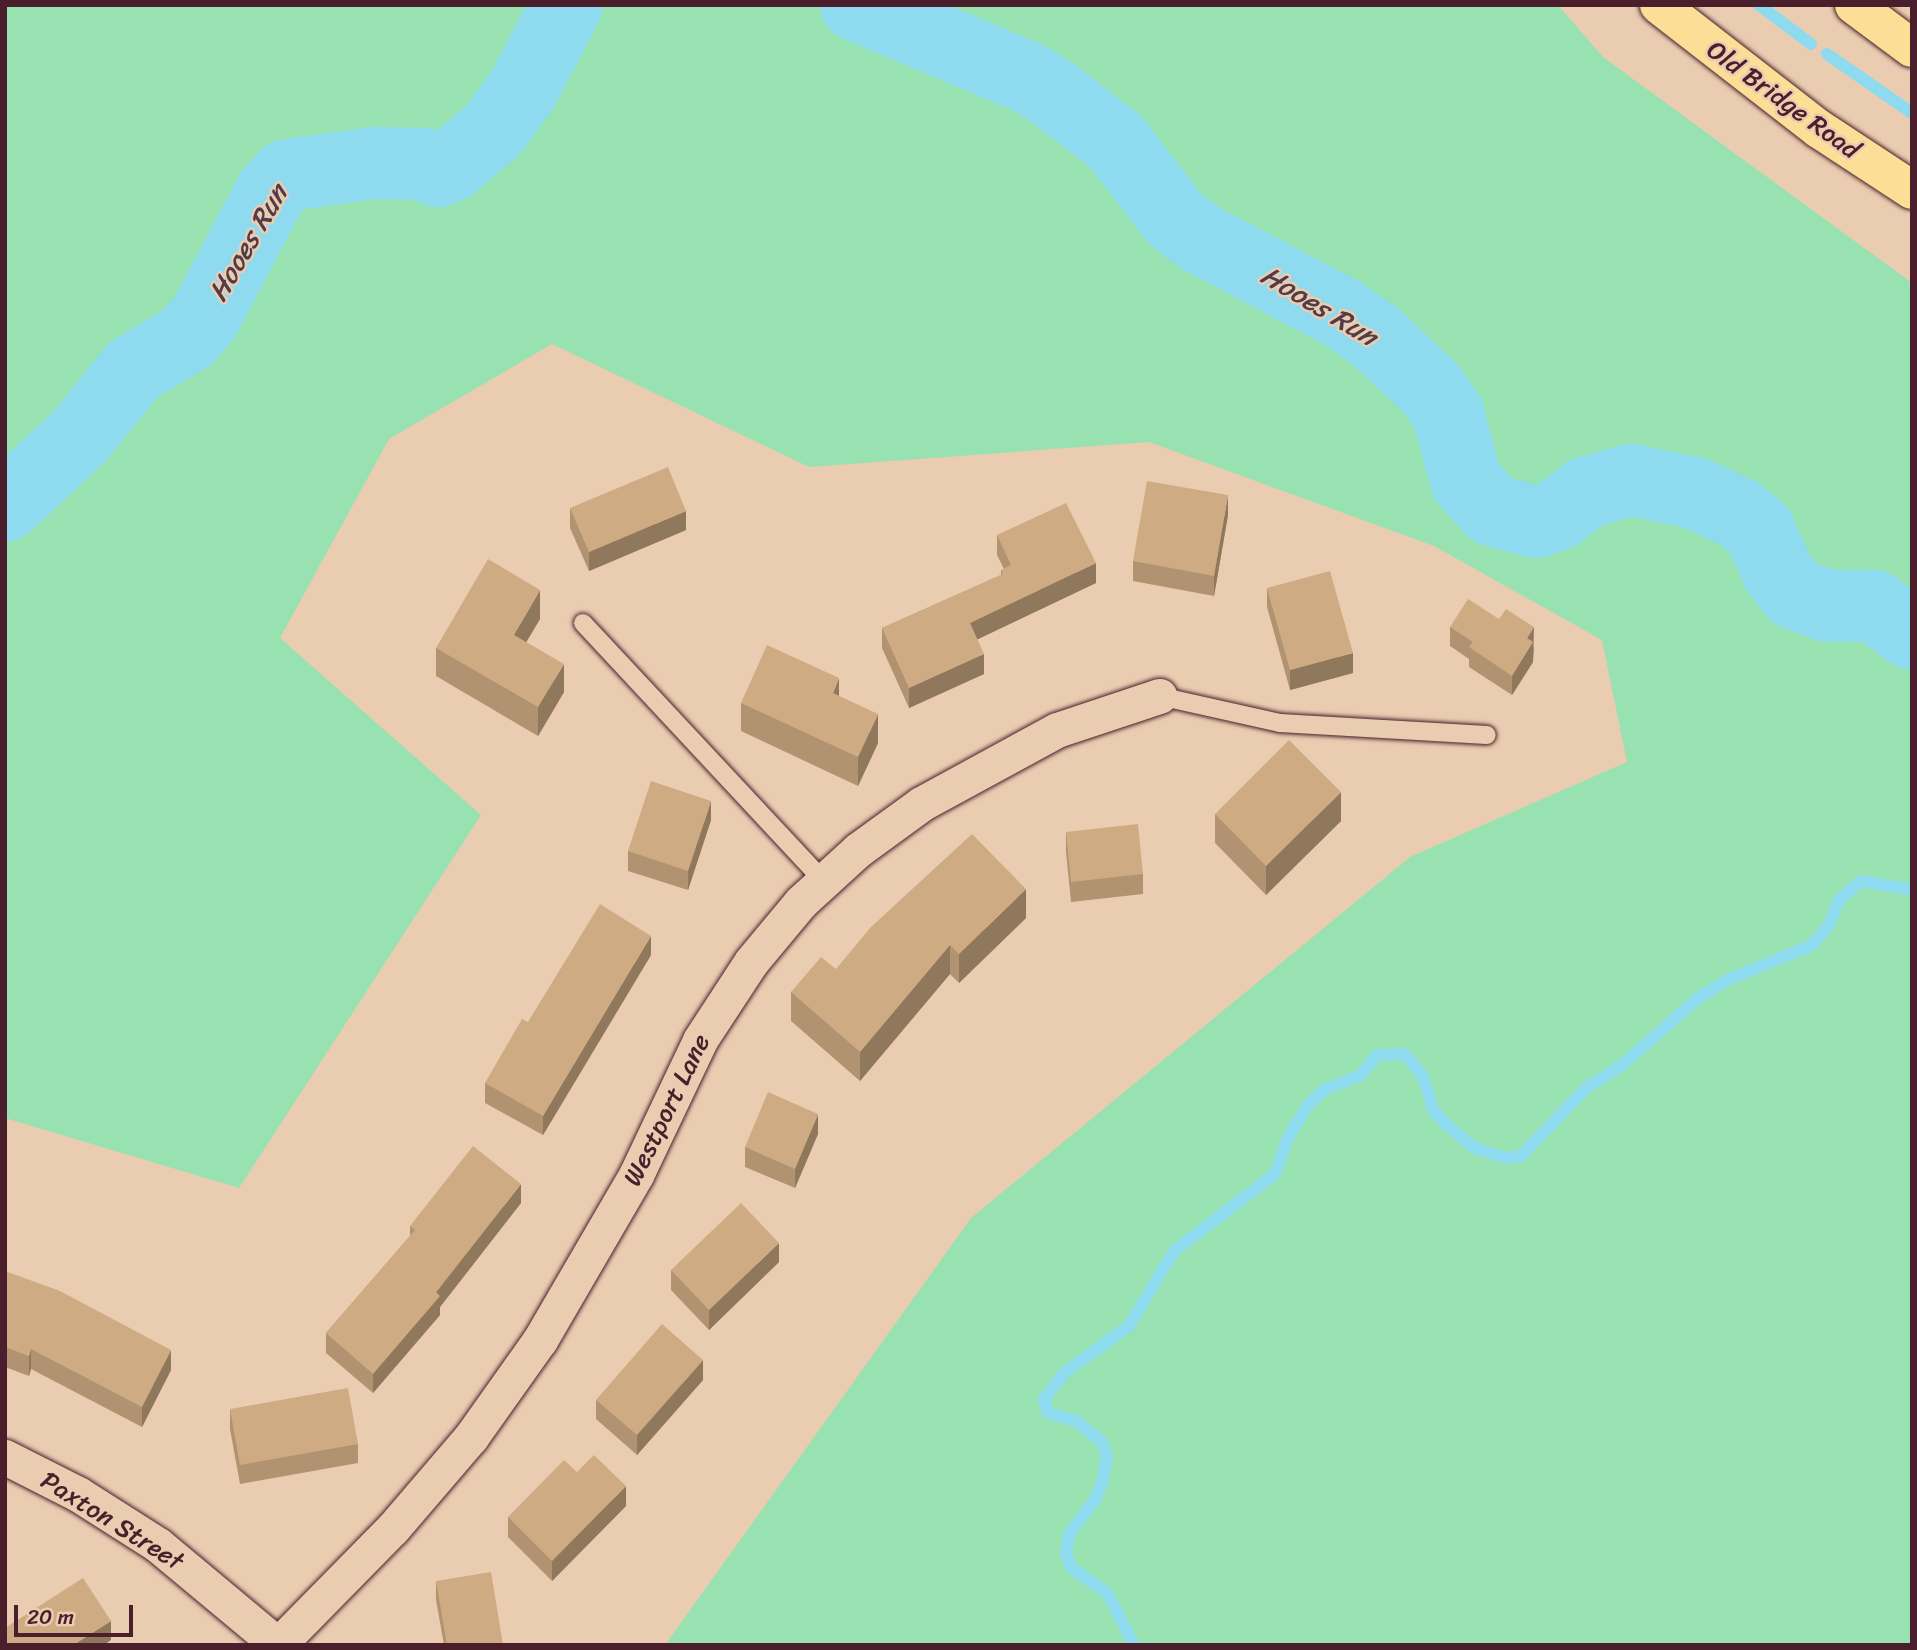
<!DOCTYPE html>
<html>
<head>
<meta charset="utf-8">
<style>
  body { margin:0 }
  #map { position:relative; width:1917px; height:1650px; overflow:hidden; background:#eacdb1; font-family:Sriracha,sans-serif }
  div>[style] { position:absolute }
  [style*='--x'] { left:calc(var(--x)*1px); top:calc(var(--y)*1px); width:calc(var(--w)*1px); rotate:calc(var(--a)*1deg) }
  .green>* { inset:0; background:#98e1b0 }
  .stream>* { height:12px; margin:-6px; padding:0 6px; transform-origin:6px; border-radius:6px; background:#8edaef }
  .river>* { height:72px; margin:-36px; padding:0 36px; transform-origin:36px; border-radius:36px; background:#8edaef }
  .roads { filter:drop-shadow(0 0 2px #4a1f2b) drop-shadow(0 0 2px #4a1f2b) }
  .lane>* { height:18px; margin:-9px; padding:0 9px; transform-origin:9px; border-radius:9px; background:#eacdb1 }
  .street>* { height:35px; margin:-17.5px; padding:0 17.5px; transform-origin:17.5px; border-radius:17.5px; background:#eacdb1 }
  .primary>* { height:38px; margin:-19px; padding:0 19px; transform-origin:19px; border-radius:19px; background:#fcde96 }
  .wall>* { inset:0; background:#b19371 }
  .shaded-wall>* { inset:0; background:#90785c }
  .building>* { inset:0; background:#ceab83 }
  span { translate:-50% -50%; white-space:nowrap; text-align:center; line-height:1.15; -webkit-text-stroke:5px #eacdb1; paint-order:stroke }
  .street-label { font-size:26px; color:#4a1f2b }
  .water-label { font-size:28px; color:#543b48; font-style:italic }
  .frame { position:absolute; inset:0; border:7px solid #4a1f2b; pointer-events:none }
  .scale { position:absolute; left:14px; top:1605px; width:119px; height:32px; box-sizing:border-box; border:4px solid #4a1f2b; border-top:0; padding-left:9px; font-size:21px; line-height:24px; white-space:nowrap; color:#4a1f2b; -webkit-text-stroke:5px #eacdb1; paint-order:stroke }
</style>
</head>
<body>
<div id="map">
  <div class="green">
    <i style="clip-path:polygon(5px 5px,1558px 5px,1603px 57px,1912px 283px,1912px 1645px,665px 1645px,971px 1218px,1410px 857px,1627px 762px,1602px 640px,1434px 546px,1149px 442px,809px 467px,552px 344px,389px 439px,280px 638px,481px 815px,239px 1188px,5px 1118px)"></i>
  </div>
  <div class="stream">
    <i style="--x:1759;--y:5;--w:65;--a:36.9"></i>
    <i style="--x:1827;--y:54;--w:103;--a:34.8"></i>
    <i style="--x:1134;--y:1645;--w:57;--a:-117"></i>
    <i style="--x:1108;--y:1594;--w:46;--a:-143.9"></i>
    <i style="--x:1071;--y:1567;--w:14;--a:-111"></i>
    <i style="--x:1066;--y:1554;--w:20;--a:-81"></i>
    <i style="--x:1069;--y:1534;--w:43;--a:-52.6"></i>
    <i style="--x:1095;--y:1500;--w:22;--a:-68"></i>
    <i style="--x:1103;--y:1480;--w:24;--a:-81"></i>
    <i style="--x:1107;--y:1456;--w:15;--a:-110"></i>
    <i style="--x:1102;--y:1442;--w:33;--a:-141"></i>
    <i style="--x:1076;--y:1421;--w:29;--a:-164"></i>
    <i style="--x:1048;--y:1413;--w:15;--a:-106"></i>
    <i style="--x:1044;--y:1399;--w:33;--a:-52"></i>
    <i style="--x:1064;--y:1373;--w:80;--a:-35.9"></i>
    <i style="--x:1129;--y:1326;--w:87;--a:-59"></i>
    <i style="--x:1174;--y:1251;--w:127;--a:-37.3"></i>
    <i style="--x:1275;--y:1174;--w:38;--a:-70"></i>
    <i style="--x:1288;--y:1138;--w:39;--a:-59"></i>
    <i style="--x:1308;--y:1105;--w:22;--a:-43"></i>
    <i style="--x:1324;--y:1090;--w:40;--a:-22"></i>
    <i style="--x:1361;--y:1075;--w:26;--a:-51"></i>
    <i style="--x:1377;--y:1055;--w:28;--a:-2"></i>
    <i style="--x:1405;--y:1054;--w:28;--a:51"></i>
    <i style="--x:1423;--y:1076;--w:37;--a:73"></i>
    <i style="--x:1434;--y:1111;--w:19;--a:47"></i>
    <i style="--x:1447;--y:1125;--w:35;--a:40"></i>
    <i style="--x:1474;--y:1148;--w:34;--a:17"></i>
    <i style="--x:1507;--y:1158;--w:14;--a:-8"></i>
    <i style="--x:1521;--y:1156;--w:94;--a:-46.3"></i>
    <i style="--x:1586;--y:1088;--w:41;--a:-32.2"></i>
    <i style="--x:1621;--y:1066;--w:103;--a:-41.4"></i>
    <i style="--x:1698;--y:998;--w:37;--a:-31"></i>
    <i style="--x:1730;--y:979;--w:89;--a:-22.5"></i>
    <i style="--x:1812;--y:945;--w:26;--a:-50"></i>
    <i style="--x:1829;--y:925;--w:27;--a:-68"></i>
    <i style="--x:1839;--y:900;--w:29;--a:-41"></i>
    <i style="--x:1861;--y:881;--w:52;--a:10"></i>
  </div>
  <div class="river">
    <i style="--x:856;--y:5;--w:188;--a:22.9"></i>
    <i style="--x:1029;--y:78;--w:33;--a:33"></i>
    <i style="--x:1057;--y:96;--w:75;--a:37.9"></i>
    <i style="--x:1116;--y:142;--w:97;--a:52.5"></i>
    <i style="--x:1175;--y:219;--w:34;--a:37"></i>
    <i style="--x:1202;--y:239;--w:158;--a:27.9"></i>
    <i style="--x:1342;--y:313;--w:40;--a:34.9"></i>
    <i style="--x:1375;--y:336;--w:77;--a:43.4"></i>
    <i style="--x:1431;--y:389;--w:29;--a:55"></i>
    <i style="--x:1448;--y:413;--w:70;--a:75.2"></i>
    <i style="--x:1466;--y:481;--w:39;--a:48"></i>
    <i style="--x:1492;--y:510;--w:45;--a:15.6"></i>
    <i style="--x:1535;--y:522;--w:23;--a:-18"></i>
    <i style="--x:1557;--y:515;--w:38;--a:-37"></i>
    <i style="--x:1587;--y:492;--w:46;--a:-15.3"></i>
    <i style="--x:1631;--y:480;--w:65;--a:11.5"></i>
    <i style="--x:1695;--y:493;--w:50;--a:25"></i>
    <i style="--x:1740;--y:514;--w:25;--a:40"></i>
    <i style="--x:1759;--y:530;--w:46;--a:65.7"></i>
    <i style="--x:1778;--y:572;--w:26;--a:53"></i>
    <i style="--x:1794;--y:593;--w:36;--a:21"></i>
    <i style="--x:1828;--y:606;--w:46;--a:0"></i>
    <i style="--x:1874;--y:606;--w:47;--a:36.4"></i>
    <i style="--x:5;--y:506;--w:103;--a:-43"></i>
    <i style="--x:80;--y:436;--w:85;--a:-51.2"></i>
    <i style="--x:133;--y:370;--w:64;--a:-31"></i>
    <i style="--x:188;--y:337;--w:26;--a:-50"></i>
    <i style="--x:205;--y:317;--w:141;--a:-62.2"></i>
    <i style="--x:271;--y:192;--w:23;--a:-47"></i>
    <i style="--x:287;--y:175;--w:90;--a:-7.7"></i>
    <i style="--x:376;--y:163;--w:47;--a:1.2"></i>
    <i style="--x:423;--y:164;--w:17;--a:25"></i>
    <i style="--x:438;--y:171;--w:14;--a:-21"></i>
    <i style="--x:451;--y:166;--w:55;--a:-40.6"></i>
    <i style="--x:493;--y:130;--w:51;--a:-53.8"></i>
    <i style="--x:523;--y:89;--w:95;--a:-62.4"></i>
  </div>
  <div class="roads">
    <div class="lane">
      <i style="--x:583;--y:623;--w:353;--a:47"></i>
      <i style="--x:1159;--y:696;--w:124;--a:12.6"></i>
      <i style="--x:1280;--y:723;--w:207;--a:3.3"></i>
    </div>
    <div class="street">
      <i style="--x:5;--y:1457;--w:82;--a:26.9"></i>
      <i style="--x:78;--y:1494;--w:95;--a:32.5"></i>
      <i style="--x:158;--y:1545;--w:156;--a:39.8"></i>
      <i style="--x:278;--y:1645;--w:164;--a:-45.5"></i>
      <i style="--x:393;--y:1528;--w:120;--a:-49.4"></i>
      <i style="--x:471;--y:1437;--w:119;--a:-54.6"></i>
      <i style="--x:540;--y:1340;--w:191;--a:-59.8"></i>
      <i style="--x:636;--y:1175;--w:149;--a:-64.6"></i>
      <i style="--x:700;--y:1040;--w:93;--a:-56.8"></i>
      <i style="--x:751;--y:962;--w:78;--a:-50.2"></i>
      <i style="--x:801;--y:902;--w:77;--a:-42.4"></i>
      <i style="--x:858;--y:850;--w:78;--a:-36.1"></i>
      <i style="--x:921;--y:804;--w:155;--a:-28.6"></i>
      <i style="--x:1057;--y:730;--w:108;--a:-18.4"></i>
    </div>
    <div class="primary">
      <i style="--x:1659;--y:5;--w:202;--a:37.8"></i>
      <i style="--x:1819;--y:129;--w:111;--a:33.3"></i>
      <i style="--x:1854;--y:5;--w:72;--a:36.6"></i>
    </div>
  </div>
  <div class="wall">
    <i style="clip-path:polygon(570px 508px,686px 530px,589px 571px,570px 528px)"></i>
    <i style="clip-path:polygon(1228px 515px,1214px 596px,1133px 581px,1133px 561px)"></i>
    <i style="clip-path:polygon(997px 535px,1096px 583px,977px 639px,984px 674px,909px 708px,882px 648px,882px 628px,1001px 575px,1001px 570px,1004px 569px,997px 555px)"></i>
    <i style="clip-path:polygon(1267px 588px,1353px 673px,1290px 690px,1267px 607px)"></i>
    <i style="clip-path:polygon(540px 619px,526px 642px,564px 692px,538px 736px,436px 676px,436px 648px)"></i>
    <i style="clip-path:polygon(1499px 619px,1534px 647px,1533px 662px,1512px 695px,1469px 667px,1469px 659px,1450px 646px,1450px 627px)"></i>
    <i style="clip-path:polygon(839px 696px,878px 743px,858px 786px,741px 731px,741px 703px)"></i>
    <i style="clip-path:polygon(1215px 814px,1341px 821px,1266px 895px,1215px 843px)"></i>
    <i style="clip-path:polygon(711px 820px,688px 890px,628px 871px,628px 851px)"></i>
    <i style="clip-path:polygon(1066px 832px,1143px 874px,1143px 894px,1071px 902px,1066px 852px)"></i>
    <i style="clip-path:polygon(1026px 918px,959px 983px,950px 974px,860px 1081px,791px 1021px,791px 992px,836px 969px)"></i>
    <i style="clip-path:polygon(651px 955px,543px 1135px,485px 1103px,485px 1083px,528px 1022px)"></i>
    <i style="clip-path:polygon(818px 1134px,795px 1188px,745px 1167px,745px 1147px)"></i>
    <i style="clip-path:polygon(521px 1203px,440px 1307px,440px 1315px,373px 1393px,326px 1353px,326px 1333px,410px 1236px,410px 1226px)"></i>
    <i style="clip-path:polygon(779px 1262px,709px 1330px,671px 1290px,671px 1270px)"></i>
    <i style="clip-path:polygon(5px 1271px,171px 1370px,142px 1427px,31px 1369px,29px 1376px,5px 1367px)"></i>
    <i style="clip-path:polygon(703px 1380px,637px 1455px,596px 1419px,596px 1400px)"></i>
    <i style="clip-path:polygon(230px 1409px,358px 1444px,358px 1463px,240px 1484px,230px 1429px)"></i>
    <i style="clip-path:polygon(577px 1472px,626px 1506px,552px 1581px,508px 1537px,508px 1517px)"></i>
    <i style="clip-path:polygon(436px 1581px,503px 1645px,444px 1645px,436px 1600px)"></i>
  </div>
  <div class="shaded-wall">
    <i style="clip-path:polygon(1228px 495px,1228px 515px,1214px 596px,1214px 576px)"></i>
    <i style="clip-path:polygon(686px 511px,686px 530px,589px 571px,589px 552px)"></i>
    <i style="clip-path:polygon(1096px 563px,1096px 583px,970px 643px,970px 623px)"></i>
    <i style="clip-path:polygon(540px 590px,540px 619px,514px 663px,514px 635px)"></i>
    <i style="clip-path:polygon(1534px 627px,1533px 662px,1512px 695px,1512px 676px,1527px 638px)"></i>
    <i style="clip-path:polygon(1353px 653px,1353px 673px,1290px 690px,1290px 670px)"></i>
    <i style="clip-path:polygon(984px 654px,984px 674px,909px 708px,909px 688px)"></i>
    <i style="clip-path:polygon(564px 664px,564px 692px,538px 736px,538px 707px)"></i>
    <i style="clip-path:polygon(839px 678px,839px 707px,833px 693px)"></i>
    <i style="clip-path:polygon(878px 714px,878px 743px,858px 786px,858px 757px)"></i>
    <i style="clip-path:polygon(1341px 792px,1341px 821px,1266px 895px,1266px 866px)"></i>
    <i style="clip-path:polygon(711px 801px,711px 820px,688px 890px,688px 871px)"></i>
    <i style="clip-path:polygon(1026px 889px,1026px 918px,959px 983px,959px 954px)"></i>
    <i style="clip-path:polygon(651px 936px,651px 955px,543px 1135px,543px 1116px)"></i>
    <i style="clip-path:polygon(950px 945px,950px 974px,860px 1081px,860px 1052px)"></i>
    <i style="clip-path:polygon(818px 1114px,818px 1134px,795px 1188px,795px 1169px)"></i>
    <i style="clip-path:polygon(521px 1184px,521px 1203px,440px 1307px,440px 1315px,373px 1393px,373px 1374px)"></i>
    <i style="clip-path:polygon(779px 1243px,779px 1262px,709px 1330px,709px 1310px)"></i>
    <i style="clip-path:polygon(31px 1349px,31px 1369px,29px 1376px,29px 1356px)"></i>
    <i style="clip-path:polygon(171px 1350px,171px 1370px,142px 1427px,142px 1407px)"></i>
    <i style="clip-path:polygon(703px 1360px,703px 1380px,637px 1455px,637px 1435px)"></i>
    <i style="clip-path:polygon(626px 1486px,626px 1506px,552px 1581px,552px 1561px)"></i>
    <i style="clip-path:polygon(111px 1621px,111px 1640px,104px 1645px,73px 1645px)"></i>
  </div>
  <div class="building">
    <i style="clip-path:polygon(668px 467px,686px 511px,589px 552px,570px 508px)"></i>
    <i style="clip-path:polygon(1147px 481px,1228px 495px,1214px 576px,1133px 561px)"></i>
    <i style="clip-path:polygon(1066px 503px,1096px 563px,970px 623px,984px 654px,909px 688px,882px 628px,1003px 574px,1001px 570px,1011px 565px,997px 535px)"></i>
    <i style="clip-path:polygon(488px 559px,540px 590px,514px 635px,564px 664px,538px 707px,436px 648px)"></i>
    <i style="clip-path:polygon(1330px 571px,1353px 653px,1290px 670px,1267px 588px)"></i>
    <i style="clip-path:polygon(1468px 599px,1499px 619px,1506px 609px,1534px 627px,1527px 638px,1533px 642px,1512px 676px,1469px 647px,1473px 642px,1450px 627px)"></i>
    <i style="clip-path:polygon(767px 645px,839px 678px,833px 693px,878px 714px,858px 757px,741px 703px)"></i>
    <i style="clip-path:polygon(1289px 740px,1341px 792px,1266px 866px,1215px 814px)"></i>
    <i style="clip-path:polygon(651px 781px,711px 801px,688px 871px,628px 851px)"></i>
    <i style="clip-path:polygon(1138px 824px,1143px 874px,1071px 882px,1066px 832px)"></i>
    <i style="clip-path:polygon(972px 834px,1026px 889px,959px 954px,950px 945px,860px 1052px,791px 992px,821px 957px,836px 969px,871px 927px)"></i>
    <i style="clip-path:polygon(600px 904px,651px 936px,543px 1116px,485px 1083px,522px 1019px,528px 1022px)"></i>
    <i style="clip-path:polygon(768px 1092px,818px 1114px,795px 1169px,745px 1147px)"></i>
    <i style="clip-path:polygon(473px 1146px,521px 1184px,436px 1292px,440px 1296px,373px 1374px,326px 1333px,415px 1230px,410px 1226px)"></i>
    <i style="clip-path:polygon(741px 1203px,779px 1243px,709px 1310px,671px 1270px)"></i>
    <i style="clip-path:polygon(5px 1271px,60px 1291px,171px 1350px,142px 1407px,31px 1349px,29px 1356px,5px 1347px)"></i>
    <i style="clip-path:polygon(662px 1324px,703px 1360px,637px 1435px,596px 1400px)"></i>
    <i style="clip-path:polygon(348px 1388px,358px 1444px,240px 1465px,230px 1409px)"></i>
    <i style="clip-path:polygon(594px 1455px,626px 1486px,552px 1561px,508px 1517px,564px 1460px,577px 1472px)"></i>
    <i style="clip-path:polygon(491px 1572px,503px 1645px,447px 1645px,436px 1581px)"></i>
    <i style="clip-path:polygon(83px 1578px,111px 1621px,73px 1645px,9px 1645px,5px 1639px,5px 1628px)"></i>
  </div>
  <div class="street-label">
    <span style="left:1783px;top:100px;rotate:36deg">Old Bridge Road</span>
    <span style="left:667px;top:1110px;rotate:-64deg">Westport Lane</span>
    <span style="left:112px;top:1521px;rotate:32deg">Paxton Street</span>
  </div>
  <div class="water-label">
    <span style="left:248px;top:243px;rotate:-60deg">Hooes Run</span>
    <span style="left:1319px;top:306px;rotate:31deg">Hooes Run</span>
  </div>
  <div class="frame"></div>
  <div class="scale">20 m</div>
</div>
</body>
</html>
